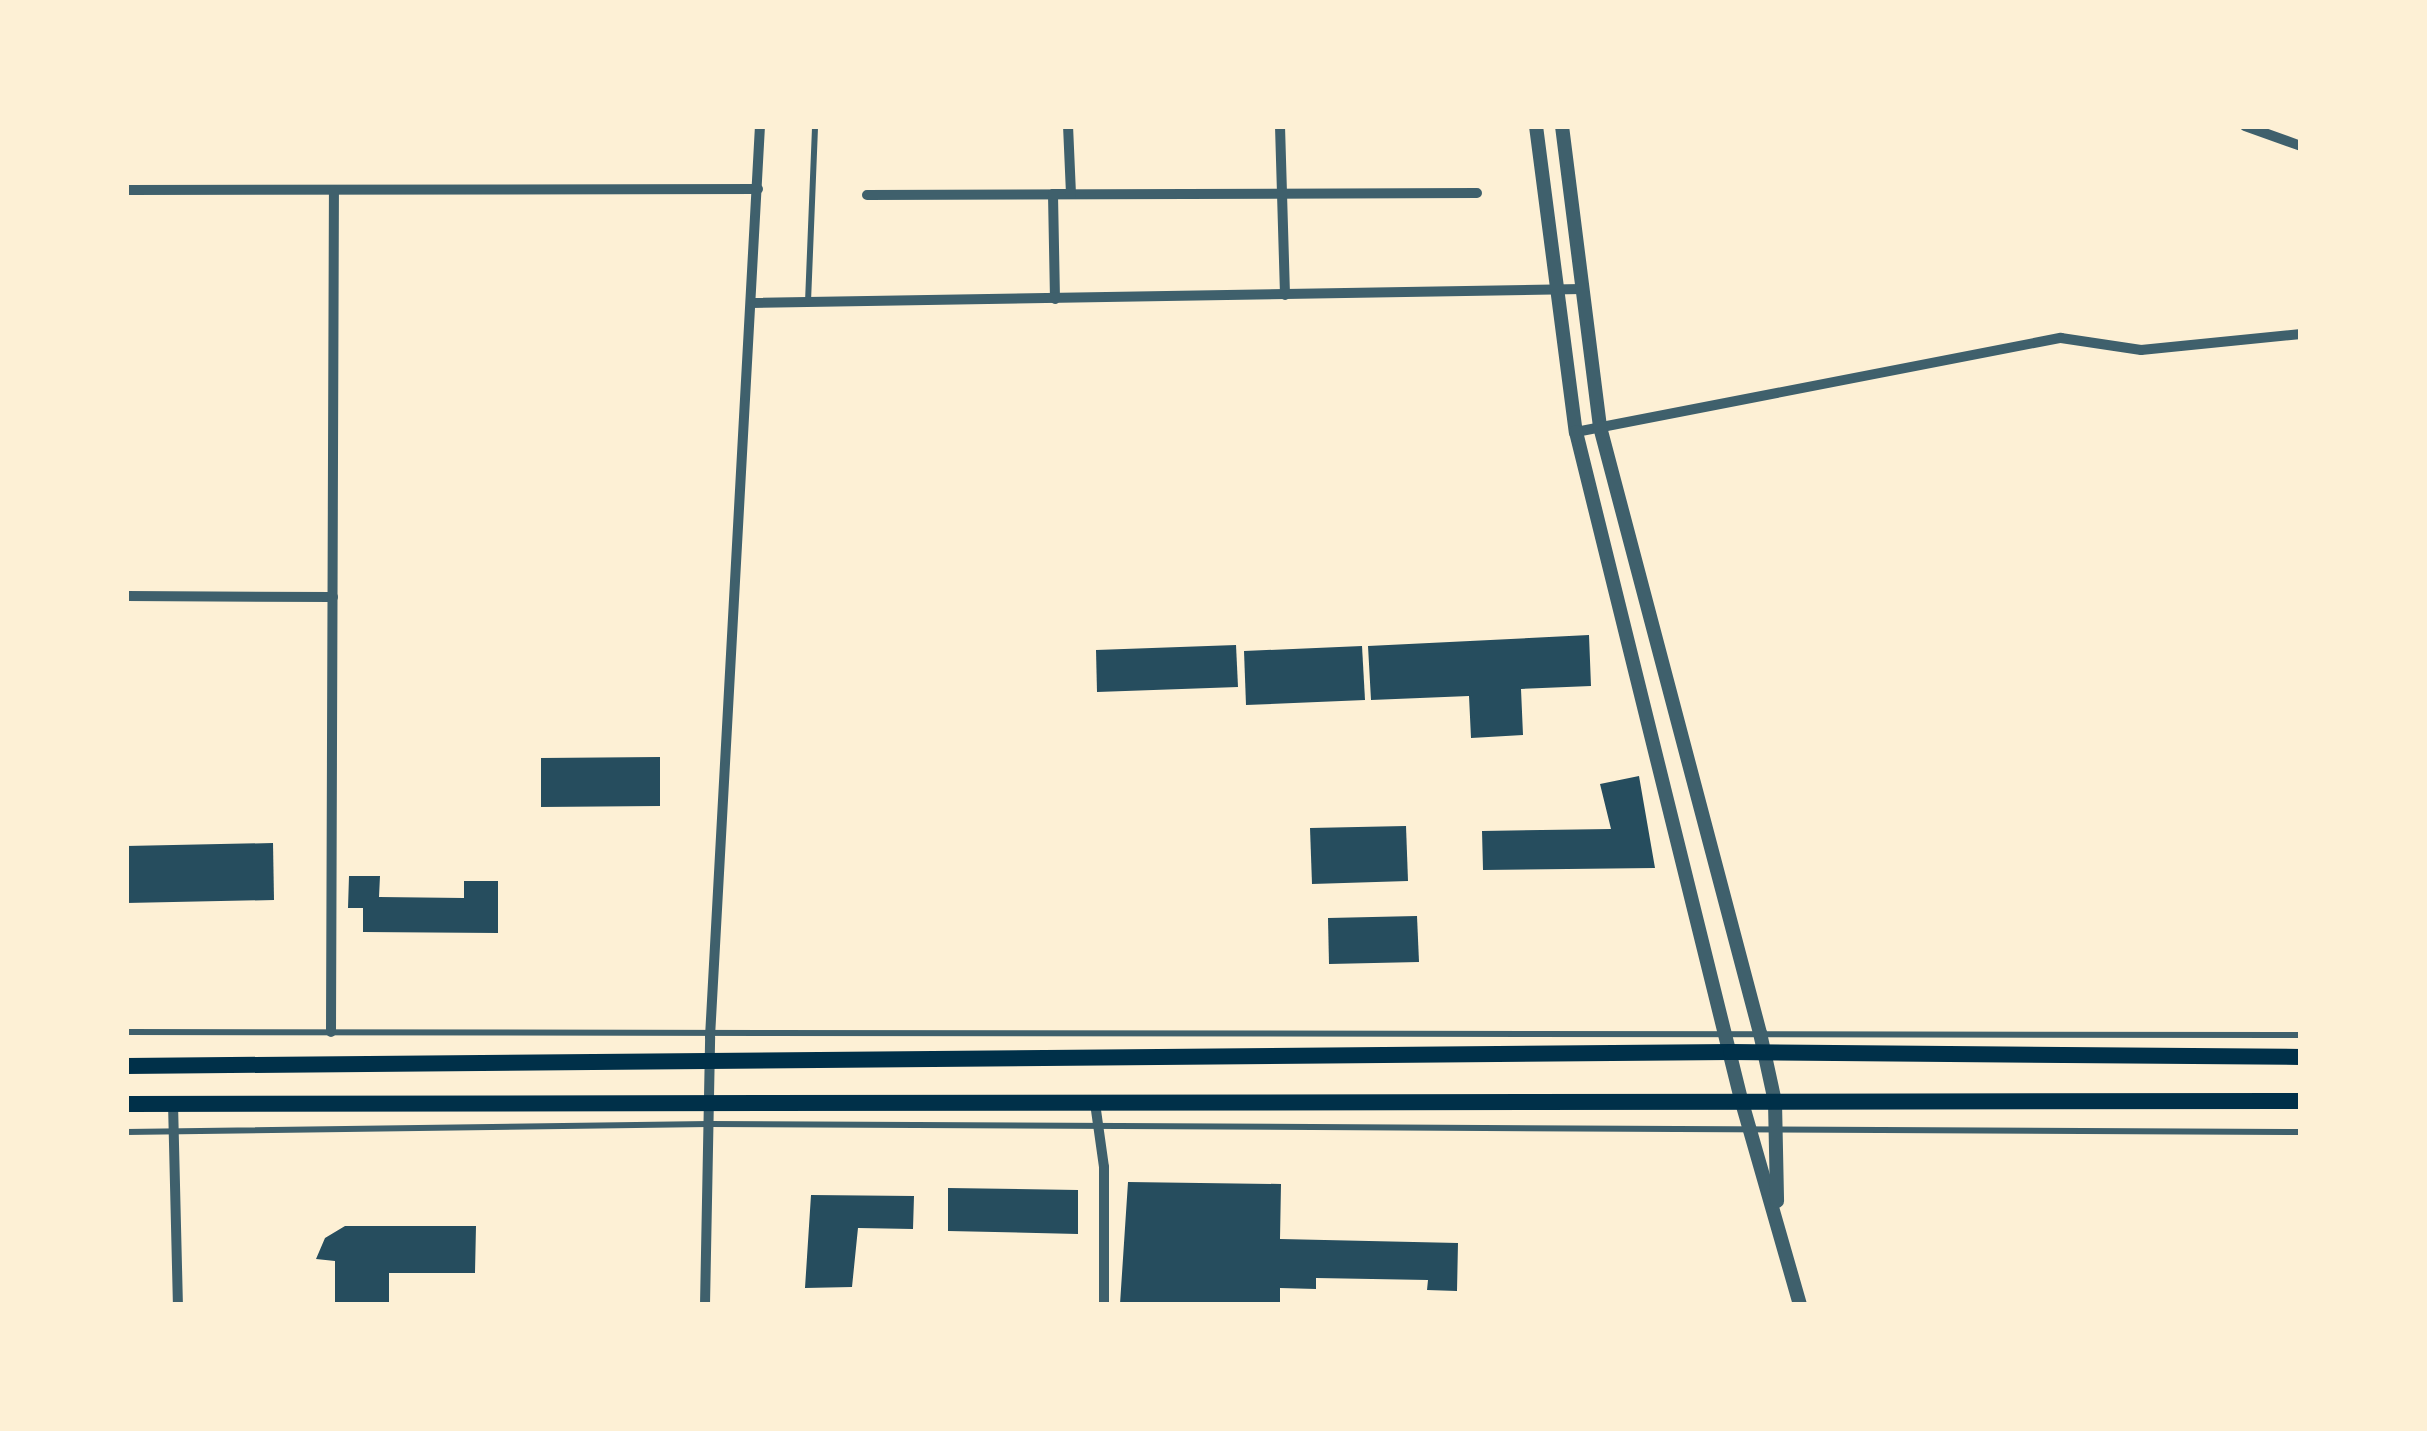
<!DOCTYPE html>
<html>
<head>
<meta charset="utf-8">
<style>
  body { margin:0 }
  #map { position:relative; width:2427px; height:1431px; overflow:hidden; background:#fdf0d5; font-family:"Source Sans 3",sans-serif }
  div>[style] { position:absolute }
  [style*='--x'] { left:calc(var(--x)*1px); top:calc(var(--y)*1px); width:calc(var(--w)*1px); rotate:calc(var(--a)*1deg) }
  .building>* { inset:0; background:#264d5e }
  .service>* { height:6px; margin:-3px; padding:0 3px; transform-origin:3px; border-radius:3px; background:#3f606c }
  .minor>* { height:10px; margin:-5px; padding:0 5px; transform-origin:5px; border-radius:5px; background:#3f606c }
  .tertiary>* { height:14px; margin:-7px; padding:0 7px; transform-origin:7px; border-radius:7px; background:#3f606c }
  .primary>* { height:16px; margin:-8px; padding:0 8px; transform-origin:8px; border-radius:8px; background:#003049 }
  span { translate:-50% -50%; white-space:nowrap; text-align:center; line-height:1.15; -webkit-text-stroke:9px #fdf0d5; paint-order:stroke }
  .frame { position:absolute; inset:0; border:129px solid #fdf0d5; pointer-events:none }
</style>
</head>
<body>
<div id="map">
  <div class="building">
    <i style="clip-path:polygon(1589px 635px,1591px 686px,1521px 689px,1523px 735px,1471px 738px,1469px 696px,1371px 700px,1368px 646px)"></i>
    <i style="clip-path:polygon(1236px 645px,1238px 687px,1097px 692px,1096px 650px)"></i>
    <i style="clip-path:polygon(1362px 646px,1365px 700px,1246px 705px,1244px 651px)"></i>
    <i style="clip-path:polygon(660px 757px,660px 806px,541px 807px,541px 758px)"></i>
    <i style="clip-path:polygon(1639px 776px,1655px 868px,1483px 870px,1482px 831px,1611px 829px,1600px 784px)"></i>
    <i style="clip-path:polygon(1406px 826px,1408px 881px,1312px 884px,1310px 828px)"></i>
    <i style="clip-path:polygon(273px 843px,274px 900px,126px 903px,126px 846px)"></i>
    <i style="clip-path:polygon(349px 876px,380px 876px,379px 897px,464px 898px,464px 881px,498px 881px,498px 933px,363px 932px,363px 908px,348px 908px)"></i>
    <i style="clip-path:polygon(1417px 916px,1419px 962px,1329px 964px,1328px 918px)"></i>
    <i style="clip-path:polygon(1128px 1182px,1281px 1184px,1280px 1239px,1458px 1243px,1457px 1291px,1427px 1290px,1428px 1280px,1316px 1278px,1316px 1289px,1280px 1288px,1280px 1305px,1120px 1304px)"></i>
    <i style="clip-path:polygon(948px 1188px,1078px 1190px,1078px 1234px,948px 1231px)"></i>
    <i style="clip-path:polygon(811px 1195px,914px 1196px,913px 1229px,858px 1228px,852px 1287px,805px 1288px)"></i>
    <i style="clip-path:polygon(345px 1226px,476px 1226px,475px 1273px,389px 1273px,389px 1305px,335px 1305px,335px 1261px,316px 1259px,325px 1238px)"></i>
  </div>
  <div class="service">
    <i style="--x:808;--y:302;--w:176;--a:-87.7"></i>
    <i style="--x:126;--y:1032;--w:2175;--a:0.08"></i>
    <i style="--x:126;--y:1132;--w:583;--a:-0.79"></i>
    <i style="--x:709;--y:1124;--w:1592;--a:0.29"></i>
  </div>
  <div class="minor">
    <i style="--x:1280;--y:126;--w:169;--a:88.3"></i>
    <i style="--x:2245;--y:126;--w:59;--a:19.7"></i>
    <i style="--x:126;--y:190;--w:632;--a:-0.09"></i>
    <i style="--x:867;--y:195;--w:610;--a:-0.19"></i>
    <i style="--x:1055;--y:299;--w:105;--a:-91.1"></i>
    <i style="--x:1053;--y:194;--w:18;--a:0"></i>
    <i style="--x:1071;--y:194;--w:68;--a:-92.5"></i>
    <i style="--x:751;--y:303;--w:831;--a:-0.97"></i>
    <i style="--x:1576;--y:432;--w:494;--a:-11"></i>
    <i style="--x:2061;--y:338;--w:81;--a:8.5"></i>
    <i style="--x:2141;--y:350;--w:161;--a:-5.7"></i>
    <i style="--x:126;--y:596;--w:207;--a:0.3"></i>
    <i style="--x:331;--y:1032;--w:842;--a:-89.8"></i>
    <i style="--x:173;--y:1103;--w:202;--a:88.6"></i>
    <i style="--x:1095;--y:1103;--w:65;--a:82"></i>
    <i style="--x:1104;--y:1167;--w:138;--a:90"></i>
    <i style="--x:705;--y:1305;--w:268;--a:-88.9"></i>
    <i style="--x:710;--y:1037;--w:912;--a:-86.86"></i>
  </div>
  <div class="tertiary">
    <i style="--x:1536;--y:126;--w:309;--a:82.6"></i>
    <i style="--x:1576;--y:432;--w:687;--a:76.11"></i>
    <i style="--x:1741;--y:1099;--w:214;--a:74"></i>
    <i style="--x:1562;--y:126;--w:303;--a:82.8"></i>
    <i style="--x:1600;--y:427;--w:627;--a:75.21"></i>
    <i style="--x:1760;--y:1033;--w:71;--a:77.7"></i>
    <i style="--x:1775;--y:1102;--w:99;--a:88.8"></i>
  </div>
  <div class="primary">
    <i style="--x:126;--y:1066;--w:1605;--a:-0.5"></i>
    <i style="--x:1731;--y:1052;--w:570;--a:0.5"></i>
    <i style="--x:126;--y:1104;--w:2175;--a:-0.08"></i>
  </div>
  <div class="frame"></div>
</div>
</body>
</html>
